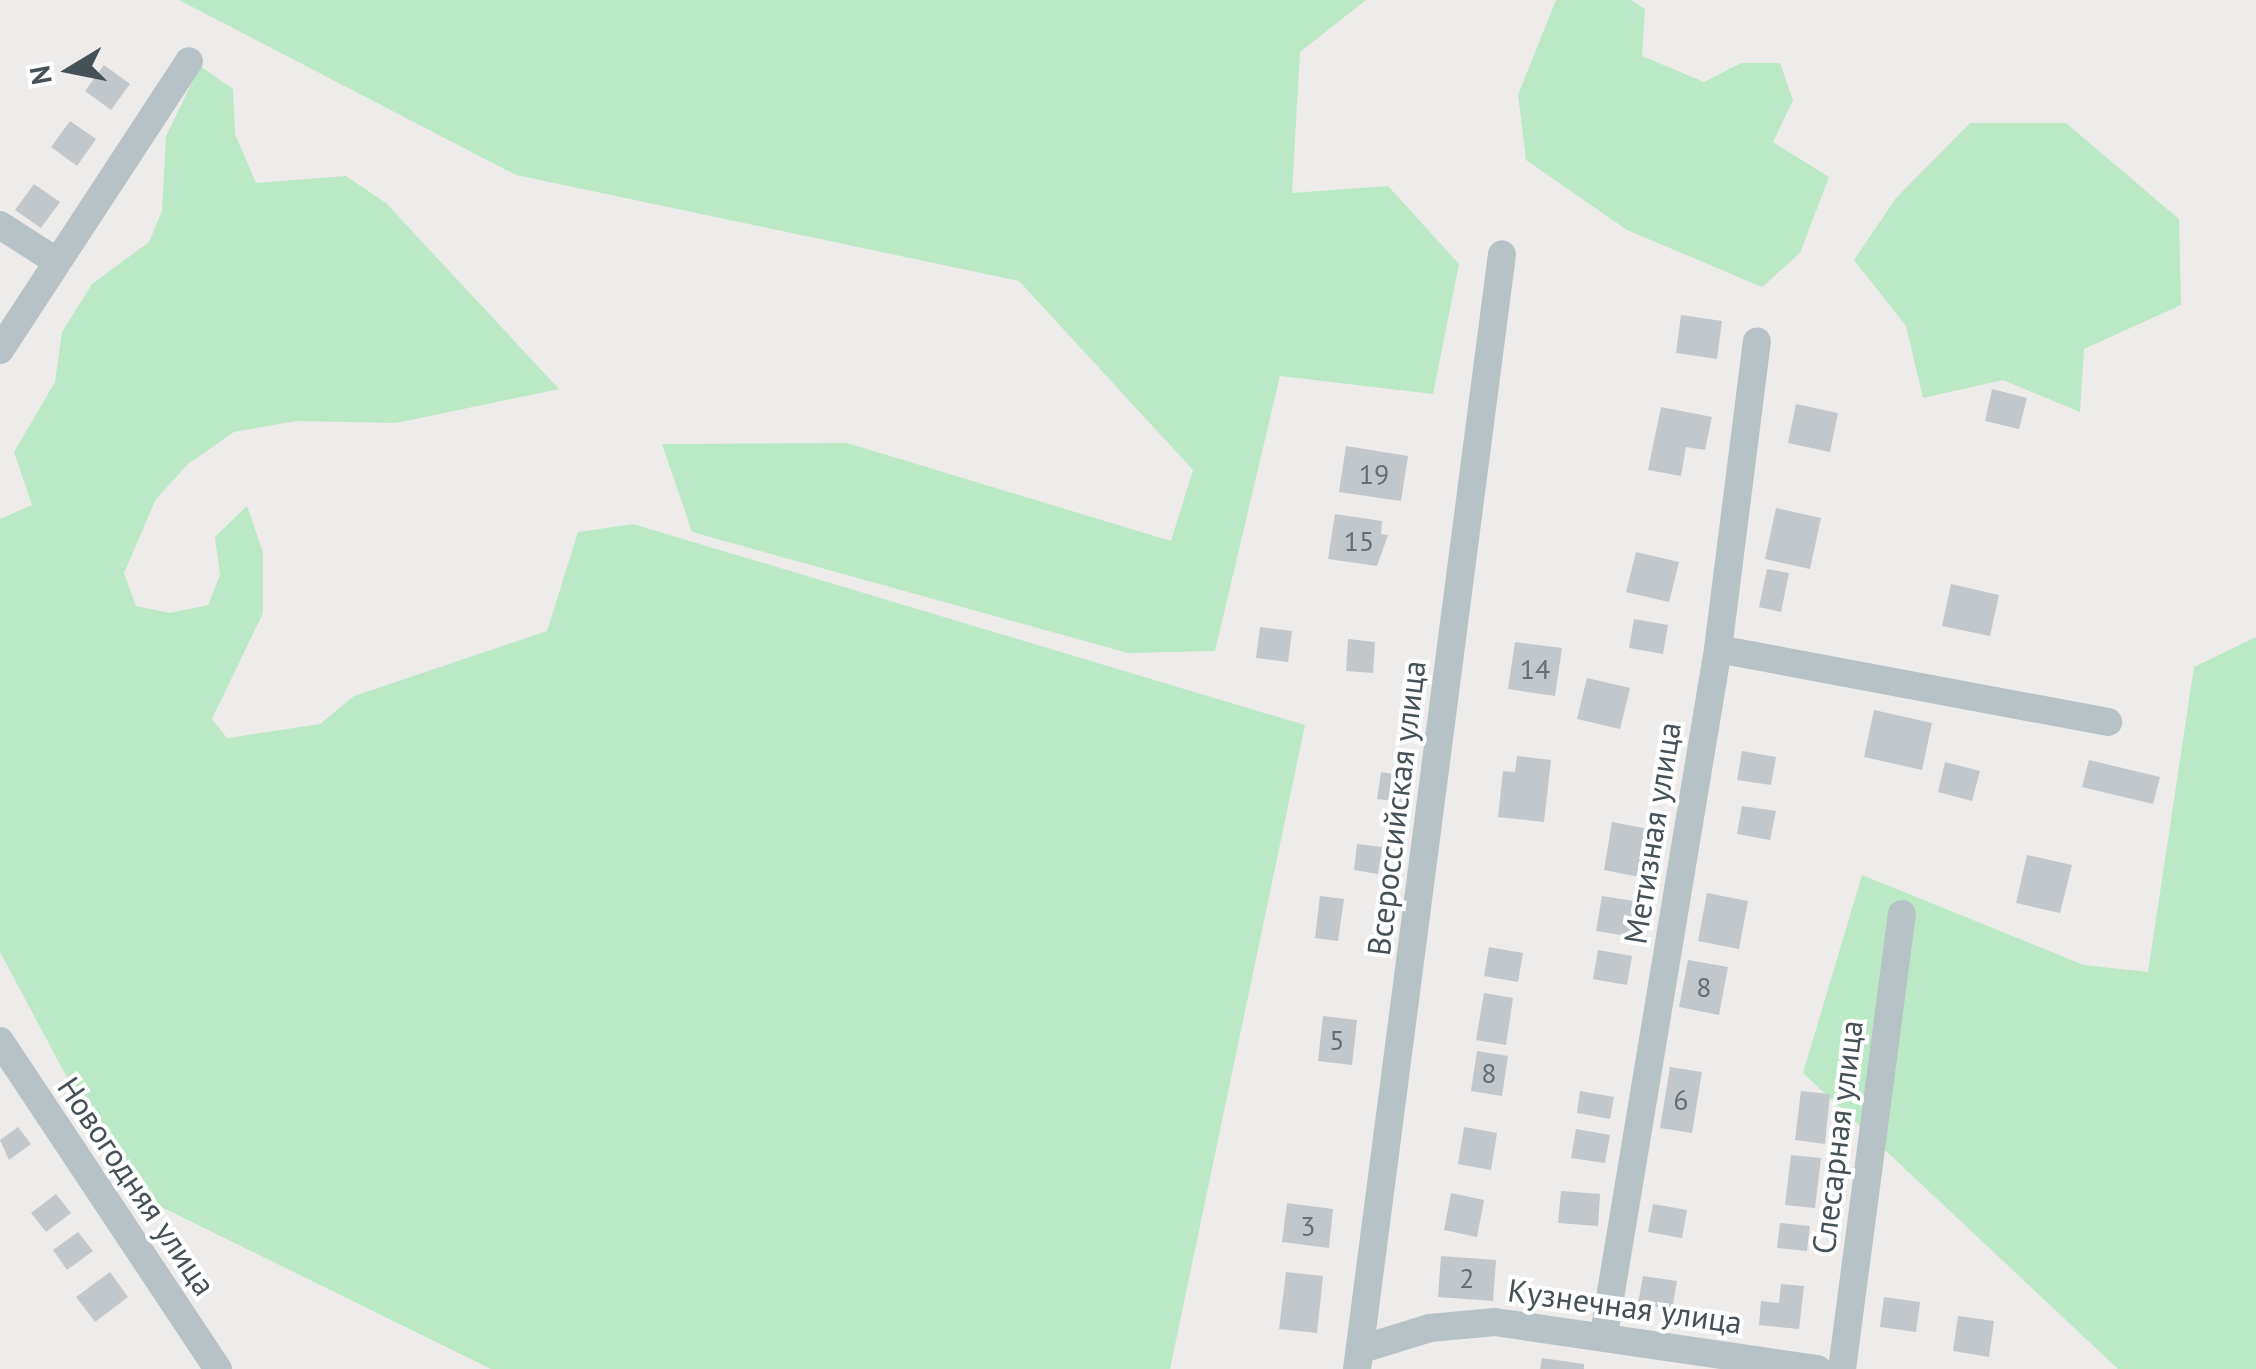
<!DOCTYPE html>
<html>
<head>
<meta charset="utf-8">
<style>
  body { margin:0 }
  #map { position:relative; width:2256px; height:1369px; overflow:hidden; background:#eeebeb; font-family:"PT Sans",sans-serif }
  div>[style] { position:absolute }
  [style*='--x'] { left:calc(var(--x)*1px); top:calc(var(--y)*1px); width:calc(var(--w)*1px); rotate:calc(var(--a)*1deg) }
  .green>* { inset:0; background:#bbe9c6 }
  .building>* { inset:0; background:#c2c7cb }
  .minor>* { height:28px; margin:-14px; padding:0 14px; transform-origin:14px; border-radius:14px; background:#b7c2c7 }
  span { translate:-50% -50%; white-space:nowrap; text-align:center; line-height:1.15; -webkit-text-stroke:8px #fff; paint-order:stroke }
  .number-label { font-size:28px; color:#646e74 }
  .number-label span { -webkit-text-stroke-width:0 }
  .street-label { font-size:32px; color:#455157 }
  .north { position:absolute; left:20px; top:20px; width:100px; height:100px; -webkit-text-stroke:8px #fff; paint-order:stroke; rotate:260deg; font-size:28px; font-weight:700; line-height:40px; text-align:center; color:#455157 }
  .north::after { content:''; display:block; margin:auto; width:35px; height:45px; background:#455157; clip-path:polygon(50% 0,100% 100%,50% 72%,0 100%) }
</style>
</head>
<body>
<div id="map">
  <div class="green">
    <i style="clip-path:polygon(179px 0,1366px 0,1300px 52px,1292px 193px,1388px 186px,1459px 264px,1433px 394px,1280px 376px,1215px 651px,1128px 653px,692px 532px,662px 444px,847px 443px,1171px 541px,1193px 470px,1019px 281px,516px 175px)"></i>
    <i style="clip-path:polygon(1556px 0,1631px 0,1645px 9px,1642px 56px,1704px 82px,1741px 63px,1780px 63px,1793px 100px,1773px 142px,1829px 177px,1800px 253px,1762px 287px,1627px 230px,1526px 160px,1518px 95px)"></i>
    <i style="clip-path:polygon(200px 66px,233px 89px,235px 134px,256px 183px,346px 176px,386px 203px,559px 389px,396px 423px,296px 421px,234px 432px,188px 464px,156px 499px,124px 573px,136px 606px,170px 613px,208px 605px,220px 575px,215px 537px,247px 506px,263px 552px,263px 613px,212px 719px,227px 738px,320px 724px,354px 696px,547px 631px,578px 532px,633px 524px,1305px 725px,1170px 1369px,491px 1369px,127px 1190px,0 952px,0 519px,32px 505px,14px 452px,55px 382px,62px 332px,92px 284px,149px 242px,162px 211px,166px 136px)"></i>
    <i style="clip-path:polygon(1970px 123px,2066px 123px,2179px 219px,2181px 305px,2084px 349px,2080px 412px,2003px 380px,1923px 398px,1906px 326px,1854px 260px,1896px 198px)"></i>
    <i style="clip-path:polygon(2256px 637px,2256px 1369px,2118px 1369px,1803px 1073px,1862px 875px,2084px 965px,2148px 972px,2194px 667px)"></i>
  </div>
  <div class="building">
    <i style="clip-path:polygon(104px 65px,130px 84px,111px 110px,85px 91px)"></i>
    <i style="clip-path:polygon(70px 121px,96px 139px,77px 166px,51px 147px)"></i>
    <i style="clip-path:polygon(34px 184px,60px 202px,41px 228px,15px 210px)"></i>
    <i style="clip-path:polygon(1681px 315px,1722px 321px,1717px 359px,1676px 353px)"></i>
    <i style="clip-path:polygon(1992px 389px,2027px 398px,2019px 429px,1985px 421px)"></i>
    <i style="clip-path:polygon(1796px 404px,1838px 413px,1830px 452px,1788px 443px)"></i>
    <i style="clip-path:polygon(1661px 407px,1712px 417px,1705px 450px,1686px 447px,1681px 476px,1648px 470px)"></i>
    <i style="clip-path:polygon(1346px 446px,1408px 456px,1401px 501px,1339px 492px)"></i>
    <i style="clip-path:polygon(1776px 508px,1821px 518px,1810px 569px,1765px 559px)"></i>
    <i style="clip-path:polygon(1335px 514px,1382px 521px,1381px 534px,1388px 535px,1377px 566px,1328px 559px)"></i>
    <i style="clip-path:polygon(1636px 552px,1679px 562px,1669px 602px,1626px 592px)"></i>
    <i style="clip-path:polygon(1767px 569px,1789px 573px,1781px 612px,1759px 607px)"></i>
    <i style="clip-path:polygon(1951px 584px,1999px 595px,1990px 636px,1942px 626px)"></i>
    <i style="clip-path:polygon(1634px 619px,1668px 625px,1663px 654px,1629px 648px)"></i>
    <i style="clip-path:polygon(1260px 627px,1292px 631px,1288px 662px,1256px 658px)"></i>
    <i style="clip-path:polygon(1348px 639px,1375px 642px,1373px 673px,1346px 671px)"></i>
    <i style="clip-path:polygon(1515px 642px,1562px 648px,1555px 696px,1508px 689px)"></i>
    <i style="clip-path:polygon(1587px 678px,1630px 688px,1620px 729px,1577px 719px)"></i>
    <i style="clip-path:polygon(1874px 710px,1932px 723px,1922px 770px,1864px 757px)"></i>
    <i style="clip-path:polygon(1742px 751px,1776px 757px,1771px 785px,1737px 780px)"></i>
    <i style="clip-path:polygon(1517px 756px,1551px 760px,1544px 822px,1498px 817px,1503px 771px,1515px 772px)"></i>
    <i style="clip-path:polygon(2089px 760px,2160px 777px,2153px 804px,2082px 787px)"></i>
    <i style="clip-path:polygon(1945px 762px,1980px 771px,1972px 801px,1938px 792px)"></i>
    <i style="clip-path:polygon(1381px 772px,1405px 776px,1402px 802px,1377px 799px)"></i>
    <i style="clip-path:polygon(1742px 806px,1776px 811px,1770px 840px,1737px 834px)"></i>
    <i style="clip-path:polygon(1612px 822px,1653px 830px,1644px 878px,1604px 870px)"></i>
    <i style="clip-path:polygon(1357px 844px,1382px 847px,1378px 874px,1354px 870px)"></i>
    <i style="clip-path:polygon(2027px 855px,2072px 865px,2060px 913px,2016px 903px)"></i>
    <i style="clip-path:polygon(1707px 893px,1748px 901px,1739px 949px,1698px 941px)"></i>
    <i style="clip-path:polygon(1320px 896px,1344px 899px,1338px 941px,1315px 938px)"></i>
    <i style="clip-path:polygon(1602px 896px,1640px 902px,1634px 937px,1596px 931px)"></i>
    <i style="clip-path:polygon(1489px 947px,1523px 953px,1518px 982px,1484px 976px)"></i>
    <i style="clip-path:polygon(1598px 950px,1632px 956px,1627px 985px,1593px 979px)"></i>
    <i style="clip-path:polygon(1688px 960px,1728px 967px,1719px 1015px,1679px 1007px)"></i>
    <i style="clip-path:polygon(1484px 993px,1513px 998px,1506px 1045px,1476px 1040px)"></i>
    <i style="clip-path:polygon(1323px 1016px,1357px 1020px,1352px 1065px,1318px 1061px)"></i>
    <i style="clip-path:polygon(1477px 1051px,1508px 1056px,1502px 1096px,1471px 1091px)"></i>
    <i style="clip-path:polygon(1670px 1067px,1702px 1072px,1692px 1133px,1660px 1128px)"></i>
    <i style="clip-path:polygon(1580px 1091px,1614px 1097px,1610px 1119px,1577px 1113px)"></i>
    <i style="clip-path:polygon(1801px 1091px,1830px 1094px,1825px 1144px,1795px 1140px)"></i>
    <i style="clip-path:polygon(18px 1127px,31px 1144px,9px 1160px,0 1140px)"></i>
    <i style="clip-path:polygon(1464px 1127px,1497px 1133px,1491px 1170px,1458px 1164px)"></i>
    <i style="clip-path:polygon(1576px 1129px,1610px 1135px,1605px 1163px,1571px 1158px)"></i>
    <i style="clip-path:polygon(1791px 1155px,1821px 1158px,1815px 1208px,1785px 1205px)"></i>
    <i style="clip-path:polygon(1561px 1191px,1600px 1194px,1598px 1226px,1558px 1223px)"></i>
    <i style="clip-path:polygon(1451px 1193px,1484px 1200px,1477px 1237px,1444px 1230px)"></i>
    <i style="clip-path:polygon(56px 1194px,71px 1213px,46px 1232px,31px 1213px)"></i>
    <i style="clip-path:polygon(1287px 1203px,1333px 1209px,1329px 1248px,1282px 1242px)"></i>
    <i style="clip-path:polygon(1653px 1204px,1687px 1210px,1682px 1238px,1648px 1232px)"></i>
    <i style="clip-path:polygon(1780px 1223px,1810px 1226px,1807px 1251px,1777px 1248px)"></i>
    <i style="clip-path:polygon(78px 1232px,93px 1251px,67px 1270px,53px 1250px)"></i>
    <i style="clip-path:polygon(1441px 1256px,1496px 1260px,1493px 1301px,1438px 1297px)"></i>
    <i style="clip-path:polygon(110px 1272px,128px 1297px,95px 1322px,76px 1297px)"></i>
    <i style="clip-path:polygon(1286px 1272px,1323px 1276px,1317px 1333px,1279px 1329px)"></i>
    <i style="clip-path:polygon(1643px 1276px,1677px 1281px,1672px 1310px,1638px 1304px)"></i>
    <i style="clip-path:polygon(1781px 1284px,1804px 1286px,1799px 1329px,1759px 1325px,1761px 1301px,1779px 1303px)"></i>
    <i style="clip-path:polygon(1884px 1297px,1920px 1302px,1916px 1332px,1880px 1327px)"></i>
    <i style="clip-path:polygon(1958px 1316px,1994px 1321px,1989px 1357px,1953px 1351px)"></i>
    <i style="clip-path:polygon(1542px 1358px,1584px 1364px,1584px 1369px,1540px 1369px)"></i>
  </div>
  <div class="minor">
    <i style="--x:0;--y:225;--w:67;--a:32.7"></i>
    <i style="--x:0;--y:350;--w:345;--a:-56.8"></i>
    <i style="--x:1718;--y:649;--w:397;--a:10.6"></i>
    <i style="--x:0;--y:1041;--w:394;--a:56.4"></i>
    <i style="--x:1604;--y:1334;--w:694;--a:-80.55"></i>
    <i style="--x:1718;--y:649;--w:310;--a:-82.8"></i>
    <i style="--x:1365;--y:1348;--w:68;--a:-17.1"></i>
    <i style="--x:1430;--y:1328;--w:65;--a:-5.3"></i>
    <i style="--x:1495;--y:1322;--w:326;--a:8.3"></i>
    <i style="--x:1357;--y:1369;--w:1124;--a:-82.59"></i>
    <i style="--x:1842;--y:1369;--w:459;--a:-82.5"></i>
  </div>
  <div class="number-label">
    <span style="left:1374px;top:474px">19</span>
    <span style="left:1359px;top:541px">15</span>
    <span style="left:1535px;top:669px">14</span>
    <span style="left:1704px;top:987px">8</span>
    <span style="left:1337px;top:1040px">5</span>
    <span style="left:1489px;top:1073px">8</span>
    <span style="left:1681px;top:1100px">6</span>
    <span style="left:1308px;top:1226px">3</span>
    <span style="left:1467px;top:1278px">2</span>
  </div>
  <div class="street-label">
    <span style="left:1396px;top:808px;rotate:-83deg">Всероссийская улица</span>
    <span style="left:1652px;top:833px;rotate:-81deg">Метизная улица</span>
    <span style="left:1837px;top:1137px;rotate:-83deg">Слесарная улица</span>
    <span style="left:137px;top:1186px;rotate:56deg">Новогодняя улица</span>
    <span style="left:1625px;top:1306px;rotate:8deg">Кузнечная улица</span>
  </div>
  <div class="north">N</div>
</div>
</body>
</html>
